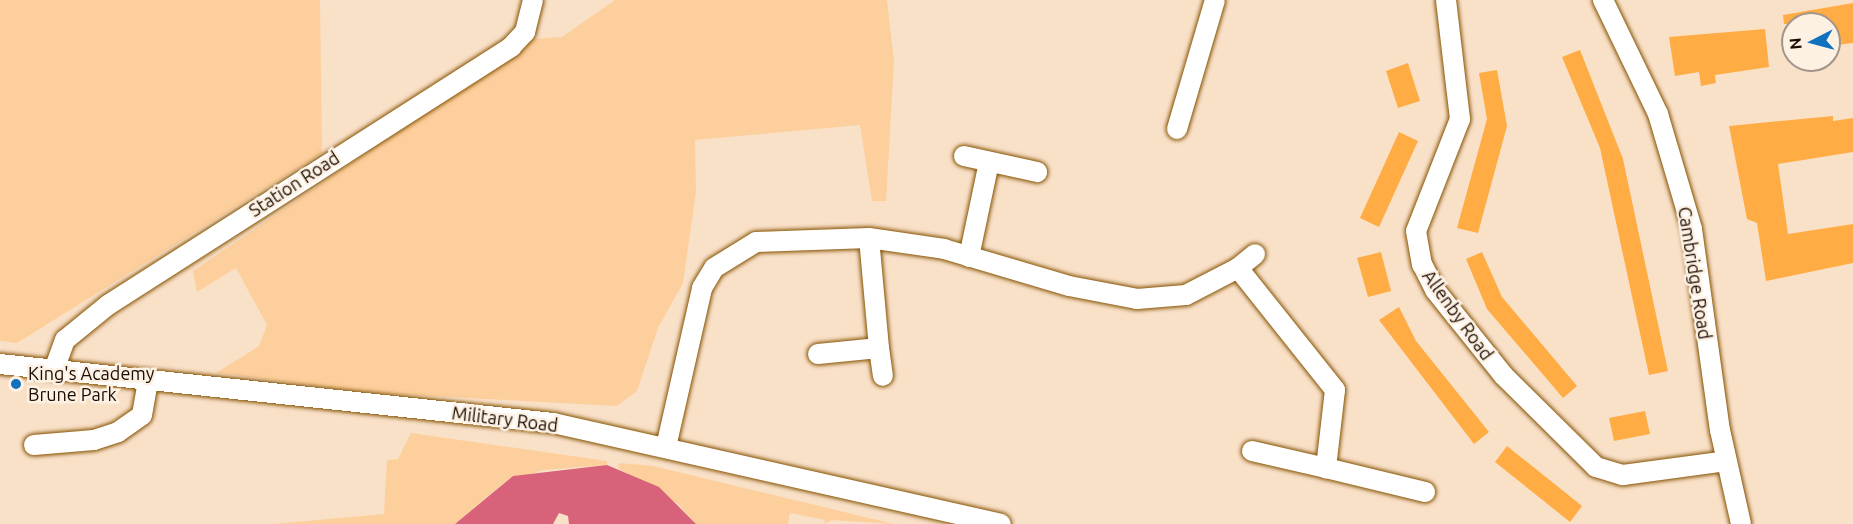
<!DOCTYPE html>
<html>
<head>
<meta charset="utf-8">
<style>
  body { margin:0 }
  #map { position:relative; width:1853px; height:524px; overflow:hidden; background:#f9e1c8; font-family:Ubuntu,sans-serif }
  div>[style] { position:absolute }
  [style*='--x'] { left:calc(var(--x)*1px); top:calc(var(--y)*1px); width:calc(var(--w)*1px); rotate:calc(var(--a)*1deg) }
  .green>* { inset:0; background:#fdcf9c }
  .water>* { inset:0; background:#d9627b }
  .building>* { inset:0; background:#feac43 }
  .roads { filter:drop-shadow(0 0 2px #865200) drop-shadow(0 0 2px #865200) }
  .minor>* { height:20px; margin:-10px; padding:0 10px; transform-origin:10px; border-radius:10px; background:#fff }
  .dots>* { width:16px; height:16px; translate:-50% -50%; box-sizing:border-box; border:3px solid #fdf1e4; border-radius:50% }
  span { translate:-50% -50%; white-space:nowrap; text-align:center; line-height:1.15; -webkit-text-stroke:5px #fdf1e4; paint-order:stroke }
  .street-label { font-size:18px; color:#1b0b00 }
  .poi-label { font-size:18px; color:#1b0b00 }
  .left { translate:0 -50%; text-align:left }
  .north { position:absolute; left:1781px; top:12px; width:60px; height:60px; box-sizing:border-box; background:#fdf1e4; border:2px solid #a39589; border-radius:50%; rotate:264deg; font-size:16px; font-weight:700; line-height:24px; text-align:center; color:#1b0b00 }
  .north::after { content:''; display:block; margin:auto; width:21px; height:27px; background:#1072be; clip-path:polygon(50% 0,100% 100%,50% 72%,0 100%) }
</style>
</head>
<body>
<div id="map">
  <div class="green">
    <i style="clip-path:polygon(0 0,320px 0,322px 153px,17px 343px,0 341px)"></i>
    <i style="clip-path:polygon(615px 0,887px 0,894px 61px,886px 201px,872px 201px,860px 125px,695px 140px,696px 192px,683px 283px,658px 328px,637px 391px,617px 406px,374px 393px,216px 373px,259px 346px,267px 325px,236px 268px,197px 292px,193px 271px,534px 39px,562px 37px)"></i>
    <i style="clip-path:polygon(411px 433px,607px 461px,607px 465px,544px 470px,506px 481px,455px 524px,273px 524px,384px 514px,387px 460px,398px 459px)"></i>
    <i style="clip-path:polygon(619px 463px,653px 466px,894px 524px,832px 520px,824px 524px,825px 520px,790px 513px,788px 524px,696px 524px,678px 504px,618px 468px)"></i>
  </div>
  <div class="water">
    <i style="clip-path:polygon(607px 465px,659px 487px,696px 524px,569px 524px,568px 516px,559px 513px,553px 524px,455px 524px,513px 476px)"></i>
  </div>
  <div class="building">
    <i style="clip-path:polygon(1853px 3px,1853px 43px,1829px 46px,1829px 24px,1784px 24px,1783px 15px)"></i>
    <i style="clip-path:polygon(1765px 29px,1769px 67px,1715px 75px,1716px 83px,1701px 86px,1699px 72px,1675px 76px,1669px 37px)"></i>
    <i style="clip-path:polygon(1580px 50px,1623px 159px,1668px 371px,1649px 375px,1600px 148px,1562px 57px)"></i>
    <i style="clip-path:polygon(1408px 63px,1420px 101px,1398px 108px,1386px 71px)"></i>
    <i style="clip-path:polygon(1497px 70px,1507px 126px,1478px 233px,1457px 228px,1487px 119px,1479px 73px)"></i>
    <i style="clip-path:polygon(1833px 116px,1833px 121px,1853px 118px,1853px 152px,1778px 164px,1788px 234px,1853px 224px,1853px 263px,1766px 281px,1757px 223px,1747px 219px,1729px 126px)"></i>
    <i style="clip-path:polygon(1399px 132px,1418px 141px,1379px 227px,1360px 218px)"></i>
    <i style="clip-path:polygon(1381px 252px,1391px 291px,1368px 297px,1357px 258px)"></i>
    <i style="clip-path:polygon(1482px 252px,1502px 297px,1577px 386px,1563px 398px,1487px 309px,1466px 259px)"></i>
    <i style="clip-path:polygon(1399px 307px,1416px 341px,1489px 432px,1474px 444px,1379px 320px)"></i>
    <i style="clip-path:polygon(1645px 411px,1650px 434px,1614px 441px,1609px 418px)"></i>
    <i style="clip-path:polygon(1507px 446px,1582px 506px,1570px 522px,1495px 462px)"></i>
  </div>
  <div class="roads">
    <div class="minor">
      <i style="--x:1446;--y:0;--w:120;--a:83.3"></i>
      <i style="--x:1460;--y:119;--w:120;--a:111.4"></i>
      <i style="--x:1416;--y:231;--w:34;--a:80"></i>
      <i style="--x:1422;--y:264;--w:29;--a:63"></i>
      <i style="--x:1435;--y:290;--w:109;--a:51.3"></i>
      <i style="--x:1503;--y:375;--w:131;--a:44.7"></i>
      <i style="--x:1596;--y:467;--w:28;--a:17"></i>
      <i style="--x:1623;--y:475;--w:104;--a:-7.7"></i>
      <i style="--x:1603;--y:0;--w:127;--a:64.2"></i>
      <i style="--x:1658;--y:114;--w:120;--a:73.5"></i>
      <i style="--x:1692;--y:229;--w:203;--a:82.1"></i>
      <i style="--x:1720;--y:430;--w:96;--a:77.4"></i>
      <i style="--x:1177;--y:129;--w:134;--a:-73.6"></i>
      <i style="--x:964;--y:156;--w:75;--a:12.4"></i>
      <i style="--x:969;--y:257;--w:97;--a:-78.1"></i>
      <i style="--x:1238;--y:268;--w:22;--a:-39"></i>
      <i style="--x:879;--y:348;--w:28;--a:82"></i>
      <i style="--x:818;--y:354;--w:61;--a:-5.6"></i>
      <i style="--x:879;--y:348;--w:110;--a:-95.2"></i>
      <i style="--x:0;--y:364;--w:556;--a:6.09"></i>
      <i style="--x:553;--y:423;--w:459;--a:12.7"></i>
      <i style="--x:54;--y:370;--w:32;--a:-70"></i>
      <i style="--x:65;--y:340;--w:55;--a:-39.1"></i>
      <i style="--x:108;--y:305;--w:479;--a:-32.6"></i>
      <i style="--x:511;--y:47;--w:21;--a:-47"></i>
      <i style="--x:525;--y:32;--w:33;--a:-76"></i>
      <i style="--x:34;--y:445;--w:60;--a:-4.8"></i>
      <i style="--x:94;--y:440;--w:25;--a:-18"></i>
      <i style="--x:118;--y:432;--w:29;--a:-35"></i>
      <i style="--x:142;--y:415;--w:36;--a:-80"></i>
      <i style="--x:666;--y:447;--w:163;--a:-77.2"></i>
      <i style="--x:702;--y:288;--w:23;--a:-59"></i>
      <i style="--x:714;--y:268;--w:49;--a:-31.8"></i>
      <i style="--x:756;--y:242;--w:113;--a:-2"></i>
      <i style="--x:869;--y:238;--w:76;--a:8.3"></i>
      <i style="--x:944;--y:249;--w:130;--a:16.5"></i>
      <i style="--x:1069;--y:286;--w:69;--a:10.8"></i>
      <i style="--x:1137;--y:299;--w:49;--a:-4.7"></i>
      <i style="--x:1186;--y:295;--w:59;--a:-27.4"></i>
      <i style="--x:1238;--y:268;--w:156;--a:51.5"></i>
      <i style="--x:1335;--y:390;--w:79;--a:96.6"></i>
      <i style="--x:1326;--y:468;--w:102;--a:13.6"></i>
      <i style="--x:1252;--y:451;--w:76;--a:12.9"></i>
    </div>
  </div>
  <div class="dots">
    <i style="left:16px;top:384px;background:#1072be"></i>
  </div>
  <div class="street-label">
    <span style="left:294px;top:184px;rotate:-33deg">Station Road</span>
    <span style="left:1695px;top:273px;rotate:81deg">Cambridge Road</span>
    <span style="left:1458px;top:315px;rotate:54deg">Allenby Road</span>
    <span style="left:505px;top:419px;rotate:7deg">Military Road</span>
  </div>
  <div class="poi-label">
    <span class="left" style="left:28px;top:384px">King's Academy<br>Brune Park</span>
  </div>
  <div class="north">N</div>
</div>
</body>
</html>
